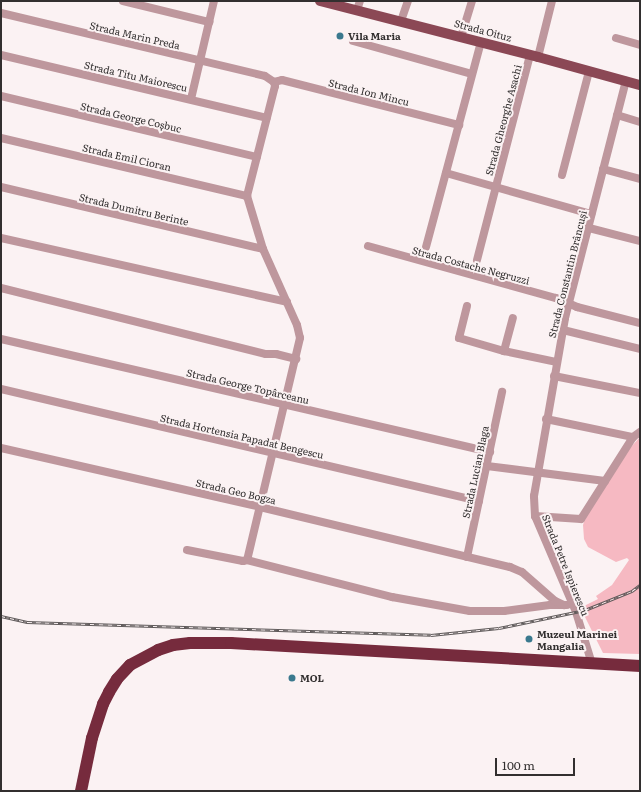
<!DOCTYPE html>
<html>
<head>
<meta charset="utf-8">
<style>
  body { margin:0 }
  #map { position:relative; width:641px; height:792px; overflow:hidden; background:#fbf2f3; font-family:Literata,serif }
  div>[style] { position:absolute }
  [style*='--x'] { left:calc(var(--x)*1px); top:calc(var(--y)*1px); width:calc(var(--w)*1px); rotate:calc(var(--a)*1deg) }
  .green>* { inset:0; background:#f6b9c2 }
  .minor>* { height:8px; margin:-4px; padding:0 4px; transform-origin:4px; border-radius:4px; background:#be979d }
  .major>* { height:10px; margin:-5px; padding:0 5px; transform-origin:5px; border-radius:5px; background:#8b4855 }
  .highway>* { height:12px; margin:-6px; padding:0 6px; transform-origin:6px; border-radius:6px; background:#762b3d }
  .rail>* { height:3px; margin-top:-1.5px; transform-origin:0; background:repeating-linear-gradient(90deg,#fbf2f3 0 4.5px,#5f5a5a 0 9px); box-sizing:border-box; border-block:1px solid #5f5a5a }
  .dots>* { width:11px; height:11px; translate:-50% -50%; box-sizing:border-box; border:2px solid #fbf2f3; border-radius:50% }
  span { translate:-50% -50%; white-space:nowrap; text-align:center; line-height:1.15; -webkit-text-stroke:4px #fbf2f3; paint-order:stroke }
  .street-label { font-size:10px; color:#322f2f }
  .poi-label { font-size:10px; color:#322f2f; font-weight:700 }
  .left { translate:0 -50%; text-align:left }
  .frame { position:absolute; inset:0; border:2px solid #322f2f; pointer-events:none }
  .scale { position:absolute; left:495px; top:758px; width:80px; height:18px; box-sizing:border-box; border:2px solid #322f2f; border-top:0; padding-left:5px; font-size:12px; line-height:14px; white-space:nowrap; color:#322f2f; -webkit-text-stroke:3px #fbf2f3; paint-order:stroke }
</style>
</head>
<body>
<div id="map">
  <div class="green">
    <i style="clip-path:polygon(640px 437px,640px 654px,603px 653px,584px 615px,581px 617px,578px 609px,598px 599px,596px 596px,612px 585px,629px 560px,627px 558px,616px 562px,588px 547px,584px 539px,583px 525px,586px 516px,630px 448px)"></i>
  </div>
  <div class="minor">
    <i style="--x:123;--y:1;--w:89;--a:13.7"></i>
    <i style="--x:357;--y:10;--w:9;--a:-72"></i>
    <i style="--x:1;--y:13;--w:271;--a:13.4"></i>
    <i style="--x:265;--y:76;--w:11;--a:34"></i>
    <i style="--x:274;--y:82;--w:4;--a:76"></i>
    <i style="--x:275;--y:86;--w:114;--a:104.3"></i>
    <i style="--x:247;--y:196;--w:55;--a:73.2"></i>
    <i style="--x:263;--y:249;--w:83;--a:65.9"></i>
    <i style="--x:297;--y:325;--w:13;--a:77"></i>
    <i style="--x:300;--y:338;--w:228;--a:103.4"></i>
    <i style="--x:247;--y:560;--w:150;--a:14.3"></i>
    <i style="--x:392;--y:597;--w:79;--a:10.2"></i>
    <i style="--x:470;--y:611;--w:34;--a:0"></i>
    <i style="--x:504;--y:611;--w:46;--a:-7.4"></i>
    <i style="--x:550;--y:605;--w:17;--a:0"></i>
    <i style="--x:401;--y:21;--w:21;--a:-71"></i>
    <i style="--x:461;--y:37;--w:38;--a:-73"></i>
    <i style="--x:616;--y:38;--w:25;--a:16"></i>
    <i style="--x:353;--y:41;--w:123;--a:15.5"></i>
    <i style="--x:1;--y:55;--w:273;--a:13.3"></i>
    <i style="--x:538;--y:57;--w:58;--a:-76"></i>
    <i style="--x:274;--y:82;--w:8;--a:-14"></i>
    <i style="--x:282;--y:80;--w:183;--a:14.3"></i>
    <i style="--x:1;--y:96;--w:263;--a:13.4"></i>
    <i style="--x:191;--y:99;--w:101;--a:-76.8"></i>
    <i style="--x:617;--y:115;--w:24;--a:17"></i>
    <i style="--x:1;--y:138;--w:253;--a:13.3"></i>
    <i style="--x:603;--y:169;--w:38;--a:15"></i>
    <i style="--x:446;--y:173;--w:151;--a:15.8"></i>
    <i style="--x:562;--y:175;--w:107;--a:-75.4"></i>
    <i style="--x:1;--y:187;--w:269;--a:13.3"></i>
    <i style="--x:589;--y:228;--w:53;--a:14.3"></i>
    <i style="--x:1;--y:238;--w:293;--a:12.6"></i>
    <i style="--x:368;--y:246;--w:195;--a:15.5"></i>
    <i style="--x:556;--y:298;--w:23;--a:23"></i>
    <i style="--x:577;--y:307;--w:65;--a:14.3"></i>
    <i style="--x:426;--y:247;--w:212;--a:-75"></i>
    <i style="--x:477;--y:260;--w:212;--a:-75.5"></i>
    <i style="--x:1;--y:288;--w:273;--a:14"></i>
    <i style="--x:266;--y:354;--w:10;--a:0"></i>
    <i style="--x:276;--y:354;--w:21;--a:14"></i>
    <i style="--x:467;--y:306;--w:33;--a:104"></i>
    <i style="--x:459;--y:338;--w:47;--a:16.1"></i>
    <i style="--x:504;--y:351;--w:53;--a:11.9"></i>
    <i style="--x:563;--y:330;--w:79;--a:13.9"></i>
    <i style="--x:1;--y:339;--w:502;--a:13.01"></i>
    <i style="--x:504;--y:351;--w:34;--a:-75"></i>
    <i style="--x:554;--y:376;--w:88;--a:11.2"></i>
    <i style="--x:1;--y:389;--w:491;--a:13.2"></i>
    <i style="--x:546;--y:419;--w:89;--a:11.7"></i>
    <i style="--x:633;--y:437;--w:9;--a:-36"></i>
    <i style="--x:1;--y:448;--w:266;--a:12.8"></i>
    <i style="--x:260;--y:507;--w:257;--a:13.5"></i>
    <i style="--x:510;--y:567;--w:13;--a:23"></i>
    <i style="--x:522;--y:572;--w:44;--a:41.3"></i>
    <i style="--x:555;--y:601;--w:10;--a:24"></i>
    <i style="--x:487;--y:466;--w:119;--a:7.2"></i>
    <i style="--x:535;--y:516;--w:46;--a:3.7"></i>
    <i style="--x:581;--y:519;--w:97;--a:-57.6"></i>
    <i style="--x:187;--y:550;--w:57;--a:11.1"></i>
    <i style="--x:243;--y:561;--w:4;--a:-14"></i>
    <i style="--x:467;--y:557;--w:169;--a:-78"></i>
    <i style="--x:592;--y:664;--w:54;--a:-107.1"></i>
    <i style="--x:576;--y:612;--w:104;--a:-113.1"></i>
    <i style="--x:535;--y:516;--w:20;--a:-93"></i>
    <i style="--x:534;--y:496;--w:181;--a:-80.1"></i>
    <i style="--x:565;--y:318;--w:245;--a:-75.6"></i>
  </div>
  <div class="major">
    <i style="--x:320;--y:1;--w:225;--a:14.4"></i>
    <i style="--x:538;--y:57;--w:106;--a:15.4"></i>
  </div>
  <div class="highway">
    <i style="--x:81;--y:791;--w:54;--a:-78.3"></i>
    <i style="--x:92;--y:738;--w:36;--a:-72"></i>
    <i style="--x:103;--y:704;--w:13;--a:-63"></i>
    <i style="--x:109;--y:692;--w:15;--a:-58"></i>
    <i style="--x:117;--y:679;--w:19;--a:-47"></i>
    <i style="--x:130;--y:665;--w:32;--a:-28"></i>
    <i style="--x:158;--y:650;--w:16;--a:-18"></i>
    <i style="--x:173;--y:645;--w:17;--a:-7"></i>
    <i style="--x:190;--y:643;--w:41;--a:0"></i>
    <i style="--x:231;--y:643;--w:410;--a:3.2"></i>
  </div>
  <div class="rail">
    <i style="--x:1;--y:616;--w:27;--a:13"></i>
    <i style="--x:27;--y:622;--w:404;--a:1.8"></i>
    <i style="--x:431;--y:635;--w:68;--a:-5.9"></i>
    <i style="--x:499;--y:628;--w:88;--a:-11.8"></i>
    <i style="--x:585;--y:610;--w:51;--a:-22"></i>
    <i style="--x:632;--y:591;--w:10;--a:-37"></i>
  </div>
  <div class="dots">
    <i style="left:340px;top:36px;background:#3a798e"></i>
    <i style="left:529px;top:639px;background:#3a798e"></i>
    <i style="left:292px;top:678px;background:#3a798e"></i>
  </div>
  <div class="street-label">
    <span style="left:483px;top:30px;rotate:15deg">Strada Oituz</span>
    <span style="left:135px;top:35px;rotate:13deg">Strada Marin Preda</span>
    <span style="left:136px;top:76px;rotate:13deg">Strada Titu Maiorescu</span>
    <span style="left:369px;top:92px;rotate:14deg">Strada Ion Mincu</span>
    <span style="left:131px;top:117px;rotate:13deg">Strada George Coșbuc</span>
    <span style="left:503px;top:120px;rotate:-75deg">Strada Gheorghe Asachi</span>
    <span style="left:127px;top:157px;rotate:13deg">Strada Emil Cioran</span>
    <span style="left:134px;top:209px;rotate:13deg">Strada Dumitru Berinte</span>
    <span style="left:471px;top:265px;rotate:15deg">Strada Costache Negruzzi</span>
    <span style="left:567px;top:274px;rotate:-76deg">Strada Constantin Brâncuși</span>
    <span style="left:248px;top:386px;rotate:13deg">Strada George Topârceanu</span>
    <span style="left:242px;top:436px;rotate:13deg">Strada Hortensia Papadat Bengescu</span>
    <span style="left:475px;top:472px;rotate:-78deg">Strada Lucian Blaga</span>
    <span style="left:236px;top:491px;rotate:13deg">Strada Geo Bogza</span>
    <span style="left:566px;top:565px;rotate:68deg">Strada Petre Ispierescu</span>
  </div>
  <div class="poi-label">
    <span class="left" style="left:348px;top:36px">Vila Maria</span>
    <span class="left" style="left:537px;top:639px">Muzeul Marinei<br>Mangalia</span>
    <span class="left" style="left:300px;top:678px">MOL</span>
  </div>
  <div class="frame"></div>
  <div class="scale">100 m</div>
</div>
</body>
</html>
